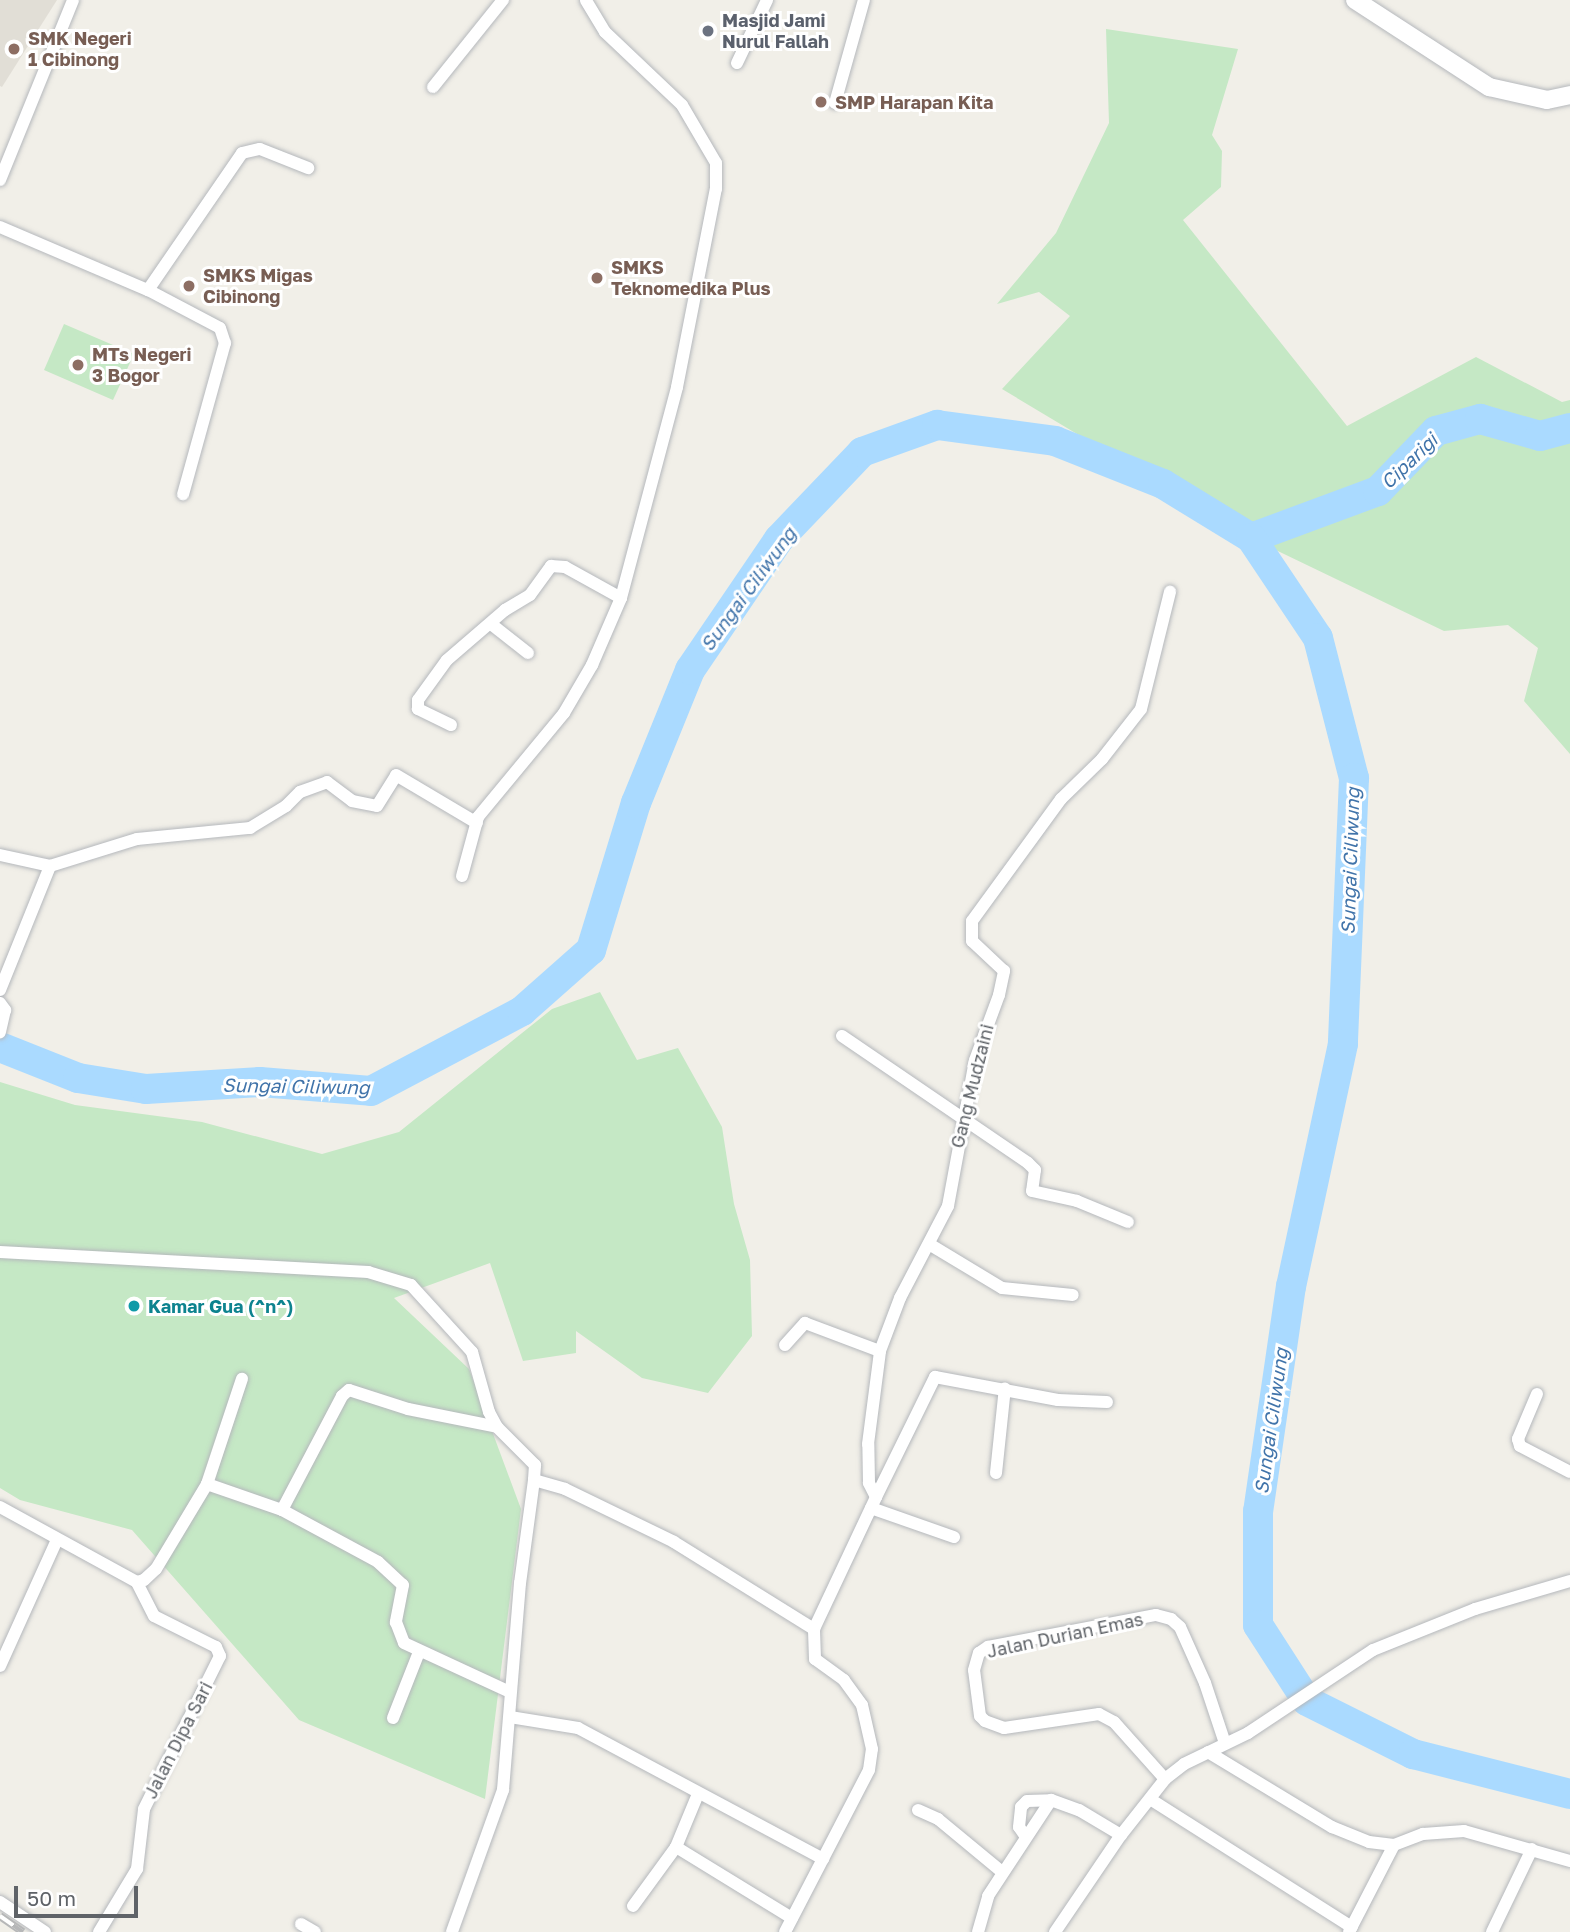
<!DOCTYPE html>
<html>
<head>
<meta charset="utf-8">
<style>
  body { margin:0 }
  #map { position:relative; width:1570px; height:1932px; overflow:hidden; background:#f1efe8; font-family:"Golos Text",sans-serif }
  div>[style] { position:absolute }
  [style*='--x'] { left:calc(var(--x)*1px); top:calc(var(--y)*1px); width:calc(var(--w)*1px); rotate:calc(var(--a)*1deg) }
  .education>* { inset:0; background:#e1ded6 }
  .green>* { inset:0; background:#c5e8c5 }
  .river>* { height:30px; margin:-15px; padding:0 15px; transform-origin:15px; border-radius:15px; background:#aadaff }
  .roads { filter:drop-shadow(0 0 2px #b5b8bc) drop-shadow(0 0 2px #b5b8bc) }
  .street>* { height:12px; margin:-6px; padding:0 6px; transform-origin:6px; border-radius:6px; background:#fff }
  .secondary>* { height:18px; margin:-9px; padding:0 9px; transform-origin:9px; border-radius:9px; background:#fff }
  .rail>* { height:8px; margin-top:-4px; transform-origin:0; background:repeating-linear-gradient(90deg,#fff 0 16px,#b6b7b8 0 32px); box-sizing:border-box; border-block:2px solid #b6b7b8 }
  .dots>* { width:19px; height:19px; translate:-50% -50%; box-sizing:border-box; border:4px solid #fff; border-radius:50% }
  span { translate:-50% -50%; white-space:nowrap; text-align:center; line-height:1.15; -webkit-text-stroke:6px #fff; paint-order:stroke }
  .worship-label { font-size:18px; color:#5b616d; font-weight:700 }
  .left { translate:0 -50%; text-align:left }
  .education-label { font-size:18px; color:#785e54; font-weight:700 }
  .street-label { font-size:18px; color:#5f6368 }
  .culture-label { font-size:18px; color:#0d838f; font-weight:700 }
  .water-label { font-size:19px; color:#4174aa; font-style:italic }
  .scale { position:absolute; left:14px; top:1886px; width:124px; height:32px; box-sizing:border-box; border:4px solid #5f6368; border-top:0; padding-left:9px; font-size:21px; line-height:24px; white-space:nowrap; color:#5f6368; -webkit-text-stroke:5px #fff; paint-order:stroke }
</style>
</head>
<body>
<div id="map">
  <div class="education">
    <i style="clip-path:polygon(0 0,57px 0,2px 87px,0 86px)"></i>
  </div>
  <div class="green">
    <i style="clip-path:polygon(1106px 29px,1238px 49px,1212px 135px,1222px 151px,1221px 187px,1183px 220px,1347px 426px,1476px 357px,1562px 402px,1570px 400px,1570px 754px,1524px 701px,1538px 648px,1508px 625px,1444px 631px,1251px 538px,1002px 389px,1070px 316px,1039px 292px,997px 304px,1056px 233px,1109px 123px)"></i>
    <i style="clip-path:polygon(64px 324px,134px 354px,113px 400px,44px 370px)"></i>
    <i style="clip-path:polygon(600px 992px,637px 1060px,678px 1048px,722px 1127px,734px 1204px,750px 1260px,752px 1336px,708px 1393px,642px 1378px,576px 1331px,576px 1353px,523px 1361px,490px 1263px,394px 1298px,469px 1369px,521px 1509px,485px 1799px,299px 1720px,132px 1530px,20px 1500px,0 1488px,0 1082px,75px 1105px,202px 1122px,322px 1154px,399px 1132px,552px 1009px)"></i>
  </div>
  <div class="river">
    <i style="--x:1251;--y:538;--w:135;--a:-20.3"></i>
    <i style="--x:1378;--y:491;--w:83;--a:-46"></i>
    <i style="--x:1436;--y:431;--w:46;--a:-15.3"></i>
    <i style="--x:1480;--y:419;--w:62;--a:15.8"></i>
    <i style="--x:1540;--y:436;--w:31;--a:-15"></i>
    <i style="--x:0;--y:1047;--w:84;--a:21.7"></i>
    <i style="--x:78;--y:1078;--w:69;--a:9.2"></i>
    <i style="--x:146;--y:1089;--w:114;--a:-3.5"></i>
    <i style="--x:260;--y:1082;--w:111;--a:4.6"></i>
    <i style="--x:371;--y:1091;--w:171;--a:-27.9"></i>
    <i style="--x:522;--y:1011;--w:92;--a:-41.5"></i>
    <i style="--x:591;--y:950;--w:154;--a:-73"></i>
    <i style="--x:636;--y:803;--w:144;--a:-67.9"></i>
    <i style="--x:690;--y:670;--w:158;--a:-55.8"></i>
    <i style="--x:779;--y:539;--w:120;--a:-46.3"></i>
    <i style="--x:862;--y:452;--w:80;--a:-19.8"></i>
    <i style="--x:937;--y:425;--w:119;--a:7.7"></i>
    <i style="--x:1055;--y:441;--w:116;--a:21.7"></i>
    <i style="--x:1163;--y:484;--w:103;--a:31.5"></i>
    <i style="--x:1251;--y:538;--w:120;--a:56.2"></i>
    <i style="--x:1318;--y:638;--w:145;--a:75.6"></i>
    <i style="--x:1354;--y:778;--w:266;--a:92.4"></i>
    <i style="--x:1343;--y:1044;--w:248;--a:102.1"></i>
    <i style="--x:1291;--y:1286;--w:227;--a:98.3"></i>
    <i style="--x:1258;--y:1511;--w:114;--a:90"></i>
    <i style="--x:1258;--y:1625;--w:90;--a:57.2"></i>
    <i style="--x:1307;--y:1701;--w:119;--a:26.6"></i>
    <i style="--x:1413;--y:1754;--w:162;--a:14.3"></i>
  </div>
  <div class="roads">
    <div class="street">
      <i style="--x:737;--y:63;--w:70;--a:-64.5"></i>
      <i style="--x:433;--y:87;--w:112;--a:-51.2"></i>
      <i style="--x:835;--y:103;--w:107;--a:-74.3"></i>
      <i style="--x:0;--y:180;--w:194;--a:-67.9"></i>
      <i style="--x:0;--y:227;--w:161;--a:23.1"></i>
      <i style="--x:148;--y:290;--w:81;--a:27.8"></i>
      <i style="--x:220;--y:328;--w:16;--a:72"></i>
      <i style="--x:225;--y:343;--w:157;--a:105.5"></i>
      <i style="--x:148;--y:290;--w:166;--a:-55.5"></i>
      <i style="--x:242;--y:153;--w:18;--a:-13"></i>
      <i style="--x:260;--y:149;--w:52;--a:21.6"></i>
      <i style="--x:491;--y:624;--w:47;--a:38.1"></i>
      <i style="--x:451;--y:725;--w:37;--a:-154"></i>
      <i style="--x:418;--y:709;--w:9;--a:-90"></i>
      <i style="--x:418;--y:700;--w:49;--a:-54.1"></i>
      <i style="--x:447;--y:660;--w:77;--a:-40.8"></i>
      <i style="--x:505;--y:610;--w:29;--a:-31"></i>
      <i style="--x:530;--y:595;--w:36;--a:-54"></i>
      <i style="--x:551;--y:566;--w:14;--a:4"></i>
      <i style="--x:565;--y:567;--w:64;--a:29"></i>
      <i style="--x:0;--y:855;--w:51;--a:12.4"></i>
      <i style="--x:50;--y:866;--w:91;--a:-17.2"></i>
      <i style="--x:137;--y:839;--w:114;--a:-5.6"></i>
      <i style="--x:250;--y:828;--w:42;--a:-31.4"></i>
      <i style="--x:286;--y:806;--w:20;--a:-45"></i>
      <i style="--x:300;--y:792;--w:29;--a:-20"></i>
      <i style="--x:327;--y:782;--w:31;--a:37"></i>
      <i style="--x:352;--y:801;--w:25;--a:11"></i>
      <i style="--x:377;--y:806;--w:36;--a:-58"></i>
      <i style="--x:396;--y:775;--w:94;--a:30.7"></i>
      <i style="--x:462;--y:876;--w:61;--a:-74.8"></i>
      <i style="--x:478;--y:817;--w:135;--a:-50.4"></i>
      <i style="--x:564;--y:713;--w:56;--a:-59.7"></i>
      <i style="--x:592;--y:665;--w:73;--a:-66.6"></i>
      <i style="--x:621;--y:598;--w:218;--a:-75.1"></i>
      <i style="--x:677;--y:387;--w:202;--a:-78.9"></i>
      <i style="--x:716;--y:189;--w:26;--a:-90"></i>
      <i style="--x:716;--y:163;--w:67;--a:-120.4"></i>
      <i style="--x:682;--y:105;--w:106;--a:-136.5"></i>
      <i style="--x:605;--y:32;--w:37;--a:-121"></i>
      <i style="--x:0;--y:990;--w:134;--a:-68"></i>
      <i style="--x:0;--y:1003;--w:9;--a:54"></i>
      <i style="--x:5;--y:1010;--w:23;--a:103"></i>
      <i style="--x:842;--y:1036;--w:225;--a:34.3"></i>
      <i style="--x:1028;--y:1163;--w:10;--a:45"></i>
      <i style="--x:1035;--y:1170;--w:21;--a:98"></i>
      <i style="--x:1032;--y:1191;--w:46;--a:12.5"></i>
      <i style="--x:1077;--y:1201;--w:55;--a:22.4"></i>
      <i style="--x:929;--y:1244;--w:85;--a:31.1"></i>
      <i style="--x:1002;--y:1288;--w:71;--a:5.6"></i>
      <i style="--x:0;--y:1252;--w:369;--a:3.1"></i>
      <i style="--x:368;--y:1272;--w:45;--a:16.8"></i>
      <i style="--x:411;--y:1285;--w:91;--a:47.7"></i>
      <i style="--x:472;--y:1352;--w:62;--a:74.2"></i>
      <i style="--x:489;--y:1412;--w:17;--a:62"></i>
      <i style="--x:497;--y:1427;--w:54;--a:45"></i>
      <i style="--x:535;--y:1465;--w:15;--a:94"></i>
      <i style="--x:534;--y:1480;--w:104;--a:97.7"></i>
      <i style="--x:520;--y:1583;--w:208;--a:94.7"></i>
      <i style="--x:503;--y:1790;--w:151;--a:109.8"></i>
      <i style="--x:785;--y:1345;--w:30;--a:-48"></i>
      <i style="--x:805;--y:1323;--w:80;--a:20.5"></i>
      <i style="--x:1537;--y:1394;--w:49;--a:112.9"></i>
      <i style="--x:1518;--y:1439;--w:7;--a:74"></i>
      <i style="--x:1520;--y:1446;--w:56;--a:27.5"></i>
      <i style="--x:996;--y:1473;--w:85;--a:-84"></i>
      <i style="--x:534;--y:1480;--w:32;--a:16"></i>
      <i style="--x:565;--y:1489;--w:121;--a:25.9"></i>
      <i style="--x:674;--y:1542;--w:165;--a:31.9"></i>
      <i style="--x:207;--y:1484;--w:79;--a:19.1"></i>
      <i style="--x:282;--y:1510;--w:109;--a:28.4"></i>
      <i style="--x:378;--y:1562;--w:34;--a:43"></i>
      <i style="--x:403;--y:1585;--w:38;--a:101"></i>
      <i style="--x:396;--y:1622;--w:22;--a:69"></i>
      <i style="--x:404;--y:1643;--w:117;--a:24.8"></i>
      <i style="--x:876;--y:1497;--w:134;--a:-63.8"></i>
      <i style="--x:935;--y:1377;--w:125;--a:10.6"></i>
      <i style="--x:1058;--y:1400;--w:49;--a:2.3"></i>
      <i style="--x:0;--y:1507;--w:156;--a:28.7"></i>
      <i style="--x:137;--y:1582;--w:7;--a:-16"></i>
      <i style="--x:144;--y:1580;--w:16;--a:-43"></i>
      <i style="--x:156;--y:1569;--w:99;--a:-59"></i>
      <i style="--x:207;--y:1484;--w:111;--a:-71.6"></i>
      <i style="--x:871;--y:1508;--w:88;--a:19.3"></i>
      <i style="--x:282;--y:1510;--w:129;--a:-62.2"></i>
      <i style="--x:342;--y:1396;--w:9;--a:-41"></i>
      <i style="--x:349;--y:1390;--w:62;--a:17.9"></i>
      <i style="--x:408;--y:1409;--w:91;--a:11.4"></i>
      <i style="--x:0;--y:1666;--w:138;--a:-65.7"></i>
      <i style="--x:510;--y:1717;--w:69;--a:9.2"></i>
      <i style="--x:578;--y:1728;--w:278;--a:28.1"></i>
      <i style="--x:393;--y:1718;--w:71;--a:-68.5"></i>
      <i style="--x:1208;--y:1752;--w:145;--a:31.2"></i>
      <i style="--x:1332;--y:1827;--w:40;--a:22"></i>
      <i style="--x:1369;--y:1842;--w:25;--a:7"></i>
      <i style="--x:1394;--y:1845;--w:31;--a:-21"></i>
      <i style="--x:1423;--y:1834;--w:41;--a:-4.2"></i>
      <i style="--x:1464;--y:1831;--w:110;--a:15.8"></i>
      <i style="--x:1165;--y:1779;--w:76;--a:-131.8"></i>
      <i style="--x:1114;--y:1722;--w:17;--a:-152"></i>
      <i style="--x:1099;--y:1714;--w:96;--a:171.6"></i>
      <i style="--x:1004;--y:1728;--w:20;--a:-160"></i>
      <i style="--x:985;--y:1721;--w:7;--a:-135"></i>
      <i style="--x:980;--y:1716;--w:46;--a:-97.4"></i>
      <i style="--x:974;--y:1670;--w:18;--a:-74"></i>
      <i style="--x:979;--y:1653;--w:11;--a:-34"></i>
      <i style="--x:988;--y:1647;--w:171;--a:-10.8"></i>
      <i style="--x:1156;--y:1615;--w:16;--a:15"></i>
      <i style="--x:1171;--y:1619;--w:12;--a:42"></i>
      <i style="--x:1180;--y:1627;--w:61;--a:65.9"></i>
      <i style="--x:1205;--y:1683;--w:63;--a:71.6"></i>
      <i style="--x:1150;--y:1799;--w:239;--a:32.4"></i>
      <i style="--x:918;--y:1810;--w:22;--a:24"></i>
      <i style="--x:938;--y:1819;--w:83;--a:39.6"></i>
      <i style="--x:1026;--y:1837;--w:12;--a:-125"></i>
      <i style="--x:1019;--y:1827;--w:20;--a:-84"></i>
      <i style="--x:1021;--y:1807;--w:8;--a:-45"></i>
      <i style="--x:1027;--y:1801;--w:24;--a:-2"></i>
      <i style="--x:676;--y:1847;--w:136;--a:31.5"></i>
      <i style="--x:0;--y:1902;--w:54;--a:33.7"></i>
      <i style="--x:633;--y:1906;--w:73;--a:-53.9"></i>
      <i style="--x:676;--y:1847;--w:57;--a:-67.5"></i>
      <i style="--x:301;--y:1924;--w:16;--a:30"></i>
      <i style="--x:99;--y:1932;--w:74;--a:-58.9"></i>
      <i style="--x:137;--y:1869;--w:60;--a:-83.3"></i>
      <i style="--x:144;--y:1809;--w:171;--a:-63.6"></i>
      <i style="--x:220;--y:1656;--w:10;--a:-114"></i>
      <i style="--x:216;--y:1647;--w:69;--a:-153.4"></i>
      <i style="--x:154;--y:1616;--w:38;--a:-117"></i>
      <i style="--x:785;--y:1932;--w:182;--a:-62.6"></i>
      <i style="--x:869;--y:1770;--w:21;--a:-82"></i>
      <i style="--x:872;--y:1749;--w:45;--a:-102.8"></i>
      <i style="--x:862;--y:1705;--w:31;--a:-126"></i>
      <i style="--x:844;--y:1680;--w:36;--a:-144"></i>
      <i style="--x:815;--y:1659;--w:30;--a:-92"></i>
      <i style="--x:814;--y:1629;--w:146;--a:-64.8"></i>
      <i style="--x:876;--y:1497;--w:16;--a:-117"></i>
      <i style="--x:869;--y:1483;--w:39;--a:-91"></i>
      <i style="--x:868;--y:1444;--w:94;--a:-82.6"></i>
      <i style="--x:880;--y:1351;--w:57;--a:-69.3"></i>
      <i style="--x:900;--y:1298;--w:104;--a:-62.4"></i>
      <i style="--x:948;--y:1206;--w:148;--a:-79.5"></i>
      <i style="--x:975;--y:1060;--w:69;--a:-69.7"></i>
      <i style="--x:999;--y:995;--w:25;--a:-78"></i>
      <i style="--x:1004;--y:971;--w:44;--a:-136.8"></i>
      <i style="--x:972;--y:941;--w:20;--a:-90"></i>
      <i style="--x:972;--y:921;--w:151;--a:-53.9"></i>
      <i style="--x:1061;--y:799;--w:57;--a:-44.3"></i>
      <i style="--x:1102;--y:759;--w:63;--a:-52"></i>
      <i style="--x:1141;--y:709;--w:121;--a:-76.1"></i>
      <i style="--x:978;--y:1932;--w:37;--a:-74"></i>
      <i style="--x:988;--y:1896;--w:115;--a:-56.7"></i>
      <i style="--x:1051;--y:1800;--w:30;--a:20"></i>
      <i style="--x:1079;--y:1810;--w:49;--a:30.8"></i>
      <i style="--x:1055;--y:1932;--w:117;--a:-55.8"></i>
      <i style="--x:1121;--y:1835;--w:71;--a:-51.8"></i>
      <i style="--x:1165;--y:1779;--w:24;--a:-38"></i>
      <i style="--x:1184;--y:1764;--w:71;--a:-25.8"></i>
      <i style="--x:1248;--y:1733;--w:150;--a:-33.6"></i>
      <i style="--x:1373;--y:1650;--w:110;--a:-21.9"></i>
      <i style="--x:1475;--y:1609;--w:99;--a:-16.4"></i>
      <i style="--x:1349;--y:1932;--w:98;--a:-62.7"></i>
      <i style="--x:1492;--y:1932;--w:92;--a:-64.3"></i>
    </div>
    <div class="secondary">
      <i style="--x:1355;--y:0;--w:160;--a:33"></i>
      <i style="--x:1489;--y:87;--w:59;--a:12.6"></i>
      <i style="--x:1547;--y:100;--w:24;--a:-12"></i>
    </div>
  </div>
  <div class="rail">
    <i style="--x:0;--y:1916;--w:28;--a:35"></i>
  </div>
  <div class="dots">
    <i style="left:708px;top:31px;background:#6b7280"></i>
    <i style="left:14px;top:49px;background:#8d6e63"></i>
    <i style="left:821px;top:102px;background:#8d6e63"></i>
    <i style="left:597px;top:278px;background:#8d6e63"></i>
    <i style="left:189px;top:286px;background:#8d6e63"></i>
    <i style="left:78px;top:365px;background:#8d6e63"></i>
    <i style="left:134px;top:1306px;background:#0f9aa8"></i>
  </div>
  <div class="worship-label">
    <span class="left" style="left:722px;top:31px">Masjid Jami<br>Nurul Fallah</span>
  </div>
  <div class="education-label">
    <span class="left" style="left:28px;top:49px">SMK Negeri<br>1 Cibinong</span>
    <span class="left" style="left:835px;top:102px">SMP Harapan Kita</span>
    <span class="left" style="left:611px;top:278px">SMKS<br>Teknomedika Plus</span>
    <span class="left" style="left:203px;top:286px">SMKS Migas<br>Cibinong</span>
    <span class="left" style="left:92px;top:365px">MTs Negeri<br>3 Bogor</span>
  </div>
  <div class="street-label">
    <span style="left:972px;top:1086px;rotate:-76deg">Gang Mudzaini</span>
    <span style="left:1065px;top:1635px;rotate:-12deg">Jalan Durian Emas</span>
    <span style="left:178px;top:1740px;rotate:-63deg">Jalan Dipa Sari</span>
  </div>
  <div class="culture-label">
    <span class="left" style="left:148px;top:1306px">Kamar Gua (^n^)</span>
  </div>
  <div class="water-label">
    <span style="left:1409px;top:461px;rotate:-44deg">Ciparigi</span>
    <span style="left:748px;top:589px;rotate:-54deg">Sungai Ciliwung</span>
    <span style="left:1350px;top:861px;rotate:-88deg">Sungai Ciliwung</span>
    <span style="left:296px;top:1086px;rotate:1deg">Sungai Ciliwung</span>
    <span style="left:1271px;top:1421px;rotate:-82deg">Sungai Ciliwung</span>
  </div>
  <div class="scale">50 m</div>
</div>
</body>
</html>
